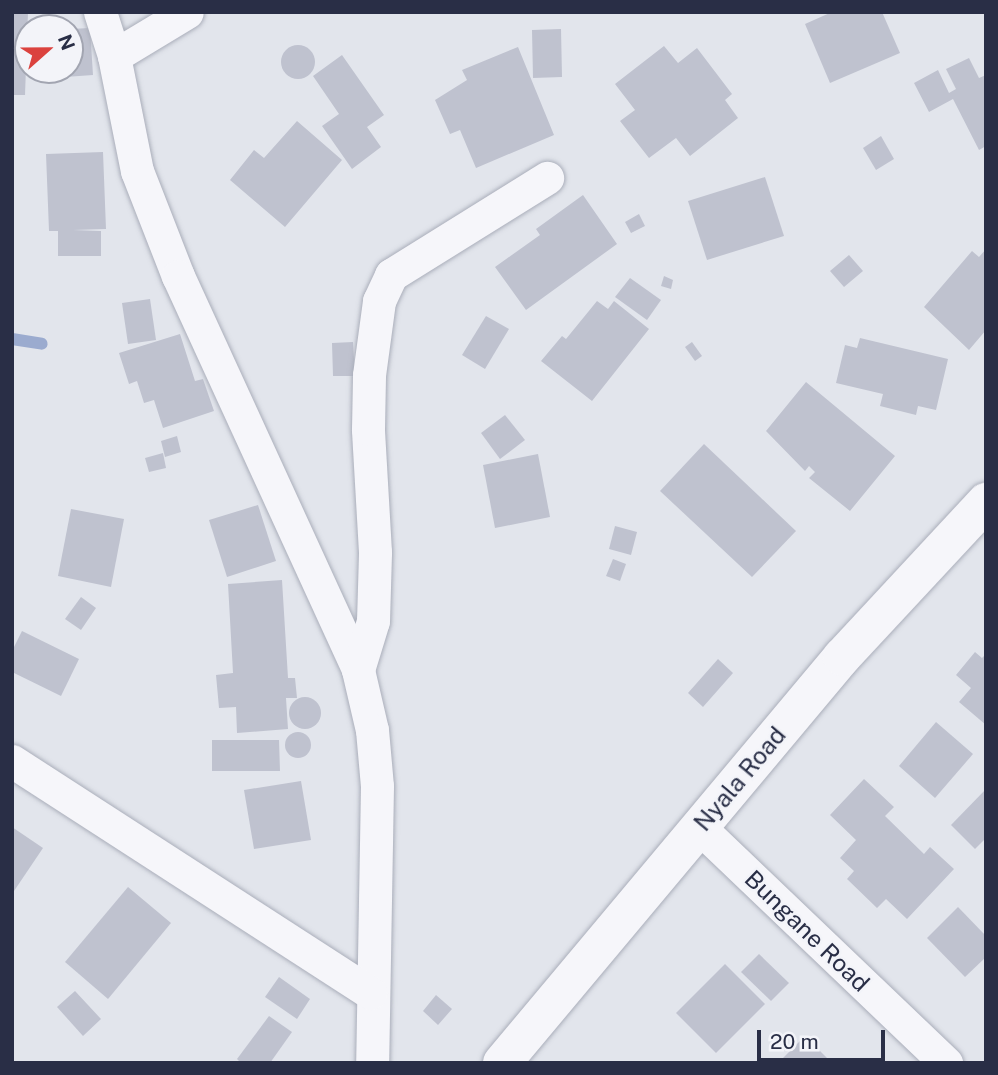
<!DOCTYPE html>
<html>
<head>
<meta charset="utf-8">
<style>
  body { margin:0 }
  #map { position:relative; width:998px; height:1075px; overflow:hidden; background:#e2e5ec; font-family:"Public Sans",sans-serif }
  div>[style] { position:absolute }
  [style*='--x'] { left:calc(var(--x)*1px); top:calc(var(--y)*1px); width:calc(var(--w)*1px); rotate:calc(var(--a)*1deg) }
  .stream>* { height:12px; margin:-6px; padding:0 6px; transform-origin:6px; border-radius:6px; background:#9babcf }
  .building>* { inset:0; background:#bfc2cf }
  .round { border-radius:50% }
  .roads { filter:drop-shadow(0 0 2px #aaaeba) drop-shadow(0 0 2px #aaaeba) }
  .minor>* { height:33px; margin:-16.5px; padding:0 16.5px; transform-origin:16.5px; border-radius:16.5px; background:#f6f6fa }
  .tertiary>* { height:38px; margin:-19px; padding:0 19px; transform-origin:19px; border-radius:19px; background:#f6f6fa }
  span { translate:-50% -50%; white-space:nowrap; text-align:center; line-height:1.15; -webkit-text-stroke:5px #f3f4f9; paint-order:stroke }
  .street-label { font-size:24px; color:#292e46 }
  .frame { position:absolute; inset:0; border:14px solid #292e46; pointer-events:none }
  .north { position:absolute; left:14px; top:14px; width:70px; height:70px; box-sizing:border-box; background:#f3f4f9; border:2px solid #a2a5b1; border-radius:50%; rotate:69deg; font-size:19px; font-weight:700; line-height:28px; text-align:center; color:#292e46 }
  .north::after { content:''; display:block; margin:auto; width:24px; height:32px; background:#db423e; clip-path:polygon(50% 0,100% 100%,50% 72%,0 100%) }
  .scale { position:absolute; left:757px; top:1030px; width:128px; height:32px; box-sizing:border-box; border:4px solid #292e46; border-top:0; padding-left:9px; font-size:21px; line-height:24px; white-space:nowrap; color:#292e46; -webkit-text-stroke:5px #f3f4f9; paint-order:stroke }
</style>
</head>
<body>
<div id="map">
  <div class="stream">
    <i style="--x:12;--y:339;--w:30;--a:9"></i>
  </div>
  <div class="building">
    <i style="clip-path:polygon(12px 12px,28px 12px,25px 95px,12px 95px)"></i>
    <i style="clip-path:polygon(832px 12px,882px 12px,900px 53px,830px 83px,805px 24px)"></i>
    <i style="clip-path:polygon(90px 28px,93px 75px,65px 77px,64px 70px,70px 70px,70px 29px)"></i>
    <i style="clip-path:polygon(561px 29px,562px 77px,533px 78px,532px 30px)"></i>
    <i class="round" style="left:281px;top:45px;width:34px;height:34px"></i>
    <i style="clip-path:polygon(664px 46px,678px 63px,697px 48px,732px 94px,725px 100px,738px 118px,690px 156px,676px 138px,649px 158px,620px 121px,635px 110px,615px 84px)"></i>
    <i style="clip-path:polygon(518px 47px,554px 135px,476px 168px,460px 130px,450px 134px,435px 100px,467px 80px,462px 70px)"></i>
    <i style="clip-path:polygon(342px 55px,384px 115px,367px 127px,381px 147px,352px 169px,322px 126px,339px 114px,313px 76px)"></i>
    <i style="clip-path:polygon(969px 58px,979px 78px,986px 75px,986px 146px,979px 150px,953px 99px,929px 112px,914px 83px,938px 70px,949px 93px,956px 89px,946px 69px)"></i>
    <i style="clip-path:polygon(297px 121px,342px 160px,285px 227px,230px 180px,254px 150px,264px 158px)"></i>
    <i style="clip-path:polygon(881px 136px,894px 159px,876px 170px,863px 148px)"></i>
    <i style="clip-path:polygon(103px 152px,106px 229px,73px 230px,101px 231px,101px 256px,58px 256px,58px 231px,49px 231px,46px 154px)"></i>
    <i style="clip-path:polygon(765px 177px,784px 236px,707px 260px,688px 201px)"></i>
    <i style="clip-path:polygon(583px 195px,617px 244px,526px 310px,495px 267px,540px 235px,536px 229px)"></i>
    <i style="clip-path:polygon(639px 214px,645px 226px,631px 233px,625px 222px)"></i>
    <i style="clip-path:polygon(986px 249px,986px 330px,969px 350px,924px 307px,972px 251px,979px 257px)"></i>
    <i style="clip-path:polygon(849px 255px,863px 271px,844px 287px,830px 271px)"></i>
    <i style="clip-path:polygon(664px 276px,673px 280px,671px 289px,661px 286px)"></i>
    <i style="clip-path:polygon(630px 278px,661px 300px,647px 320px,615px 297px)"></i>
    <i style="clip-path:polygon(150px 299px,156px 340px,128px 344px,122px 303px)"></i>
    <i style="clip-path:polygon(597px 301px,608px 309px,614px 301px,649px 329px,592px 401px,541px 361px,562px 336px,566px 339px)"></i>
    <i style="clip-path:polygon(486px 316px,509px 329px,485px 369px,462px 355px)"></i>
    <i style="clip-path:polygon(180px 334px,195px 381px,203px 379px,214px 411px,163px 428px,154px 400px,144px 403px,137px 381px,129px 384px,119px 353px)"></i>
    <i style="clip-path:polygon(860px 338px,948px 359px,936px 410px,918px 406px,916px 415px,880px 406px,883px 394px,836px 383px,845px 345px,857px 348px)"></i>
    <i style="clip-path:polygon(353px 342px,355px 376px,333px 376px,332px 343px)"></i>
    <i style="clip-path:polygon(692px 342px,702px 356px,695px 361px,685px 347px)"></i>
    <i style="clip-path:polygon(806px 382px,895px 456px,850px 511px,809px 478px,815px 472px,809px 466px,805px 471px,766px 431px)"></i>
    <i style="clip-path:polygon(505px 415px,525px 440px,500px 459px,481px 433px)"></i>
    <i style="clip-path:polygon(177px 436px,181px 452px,165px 457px,161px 441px)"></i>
    <i style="clip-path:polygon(704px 444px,796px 531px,752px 577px,660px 491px)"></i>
    <i style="clip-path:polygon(163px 453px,166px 468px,149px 472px,145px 458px)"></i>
    <i style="clip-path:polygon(538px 454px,550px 517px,495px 528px,483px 465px)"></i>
    <i style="clip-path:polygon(258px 505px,276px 561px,227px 577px,209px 520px)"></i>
    <i style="clip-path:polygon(71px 509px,124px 519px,111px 587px,58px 576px)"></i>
    <i style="clip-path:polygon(615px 526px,637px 532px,631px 555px,609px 549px)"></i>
    <i style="clip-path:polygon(613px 559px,626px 564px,620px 581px,606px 576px)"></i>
    <i style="clip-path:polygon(282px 580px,288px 678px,295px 678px,297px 698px,286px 698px,288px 729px,237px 733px,236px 707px,219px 708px,216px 675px,233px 673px,228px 584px)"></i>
    <i style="clip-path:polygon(81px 597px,96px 608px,81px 630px,65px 619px)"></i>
    <i style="clip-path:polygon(22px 631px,79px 659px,61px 696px,12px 672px,12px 651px)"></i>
    <i style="clip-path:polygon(975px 652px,982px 658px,986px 654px,986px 725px,959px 702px,971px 688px,956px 675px)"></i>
    <i style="clip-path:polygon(718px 659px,733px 673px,703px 707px,688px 693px)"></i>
    <i class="round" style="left:289px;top:697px;width:32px;height:32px"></i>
    <i style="clip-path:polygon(936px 722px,973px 754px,935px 798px,899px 766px)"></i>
    <i class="round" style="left:285px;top:732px;width:26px;height:26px"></i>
    <i style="clip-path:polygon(212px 740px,279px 740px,280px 771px,212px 771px)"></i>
    <i style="clip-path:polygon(864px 779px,894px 807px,885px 816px,924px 854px,930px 847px,954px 869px,907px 919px,886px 899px,877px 908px,847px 879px,854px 871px,840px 858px,856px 840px,830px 815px)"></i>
    <i style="clip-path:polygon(301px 781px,311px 840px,254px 849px,244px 790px)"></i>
    <i style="clip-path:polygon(986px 789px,986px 838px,975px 849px,951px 825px)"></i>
    <i style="clip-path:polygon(12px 827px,43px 848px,12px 894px)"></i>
    <i style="clip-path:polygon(128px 887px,171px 923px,108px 999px,65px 962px)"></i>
    <i style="clip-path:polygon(958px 907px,986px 936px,986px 957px,965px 977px,927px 938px)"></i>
    <i style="clip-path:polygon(759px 954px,789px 983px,771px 1001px,741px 972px)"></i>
    <i style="clip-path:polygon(725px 964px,765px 1004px,716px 1053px,676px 1013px)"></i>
    <i style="clip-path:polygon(279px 977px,310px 999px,297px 1019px,265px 997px)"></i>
    <i style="clip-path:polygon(75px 991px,101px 1019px,83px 1036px,57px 1007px)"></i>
    <i style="clip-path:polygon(436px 995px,452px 1009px,438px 1025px,423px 1011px)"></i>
    <i style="clip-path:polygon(269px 1016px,292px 1032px,270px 1063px,241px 1063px,237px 1059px)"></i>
    <i style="clip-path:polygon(805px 1036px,832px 1063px,778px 1063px)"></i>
  </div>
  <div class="roads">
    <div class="minor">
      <i style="--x:100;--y:12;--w:46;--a:72.3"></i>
      <i style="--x:114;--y:56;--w:117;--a:78.7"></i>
      <i style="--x:137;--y:171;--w:113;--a:68.7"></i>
      <i style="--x:178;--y:276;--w:433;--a:65.4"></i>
      <i style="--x:358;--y:670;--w:62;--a:76.9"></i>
      <i style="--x:372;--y:730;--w:56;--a:84.9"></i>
      <i style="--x:377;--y:786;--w:277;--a:91"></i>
      <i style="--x:114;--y:56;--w:85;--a:-31.1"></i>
      <i style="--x:358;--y:670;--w:51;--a:-73"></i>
      <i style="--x:373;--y:621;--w:69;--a:-88.3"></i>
      <i style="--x:375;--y:552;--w:123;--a:-93.3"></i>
      <i style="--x:368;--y:429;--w:54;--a:-88.9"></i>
      <i style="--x:369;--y:375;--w:75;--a:-82.3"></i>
      <i style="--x:379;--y:301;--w:29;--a:-65"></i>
      <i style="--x:391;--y:275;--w:184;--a:-31.9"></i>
      <i style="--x:12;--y:761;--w:427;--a:32.9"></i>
      <i style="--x:699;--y:827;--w:342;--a:43.7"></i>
    </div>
    <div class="tertiary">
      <i style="--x:502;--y:1063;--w:530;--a:-50.06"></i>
      <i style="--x:842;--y:657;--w:212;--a:-47.1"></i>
    </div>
  </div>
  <div class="street-label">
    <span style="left:740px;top:779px;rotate:-50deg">Nyala Road</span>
    <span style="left:807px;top:931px;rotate:44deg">Bungane Road</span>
  </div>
  <div class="frame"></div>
  <div class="north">N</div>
  <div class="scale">20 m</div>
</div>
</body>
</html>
